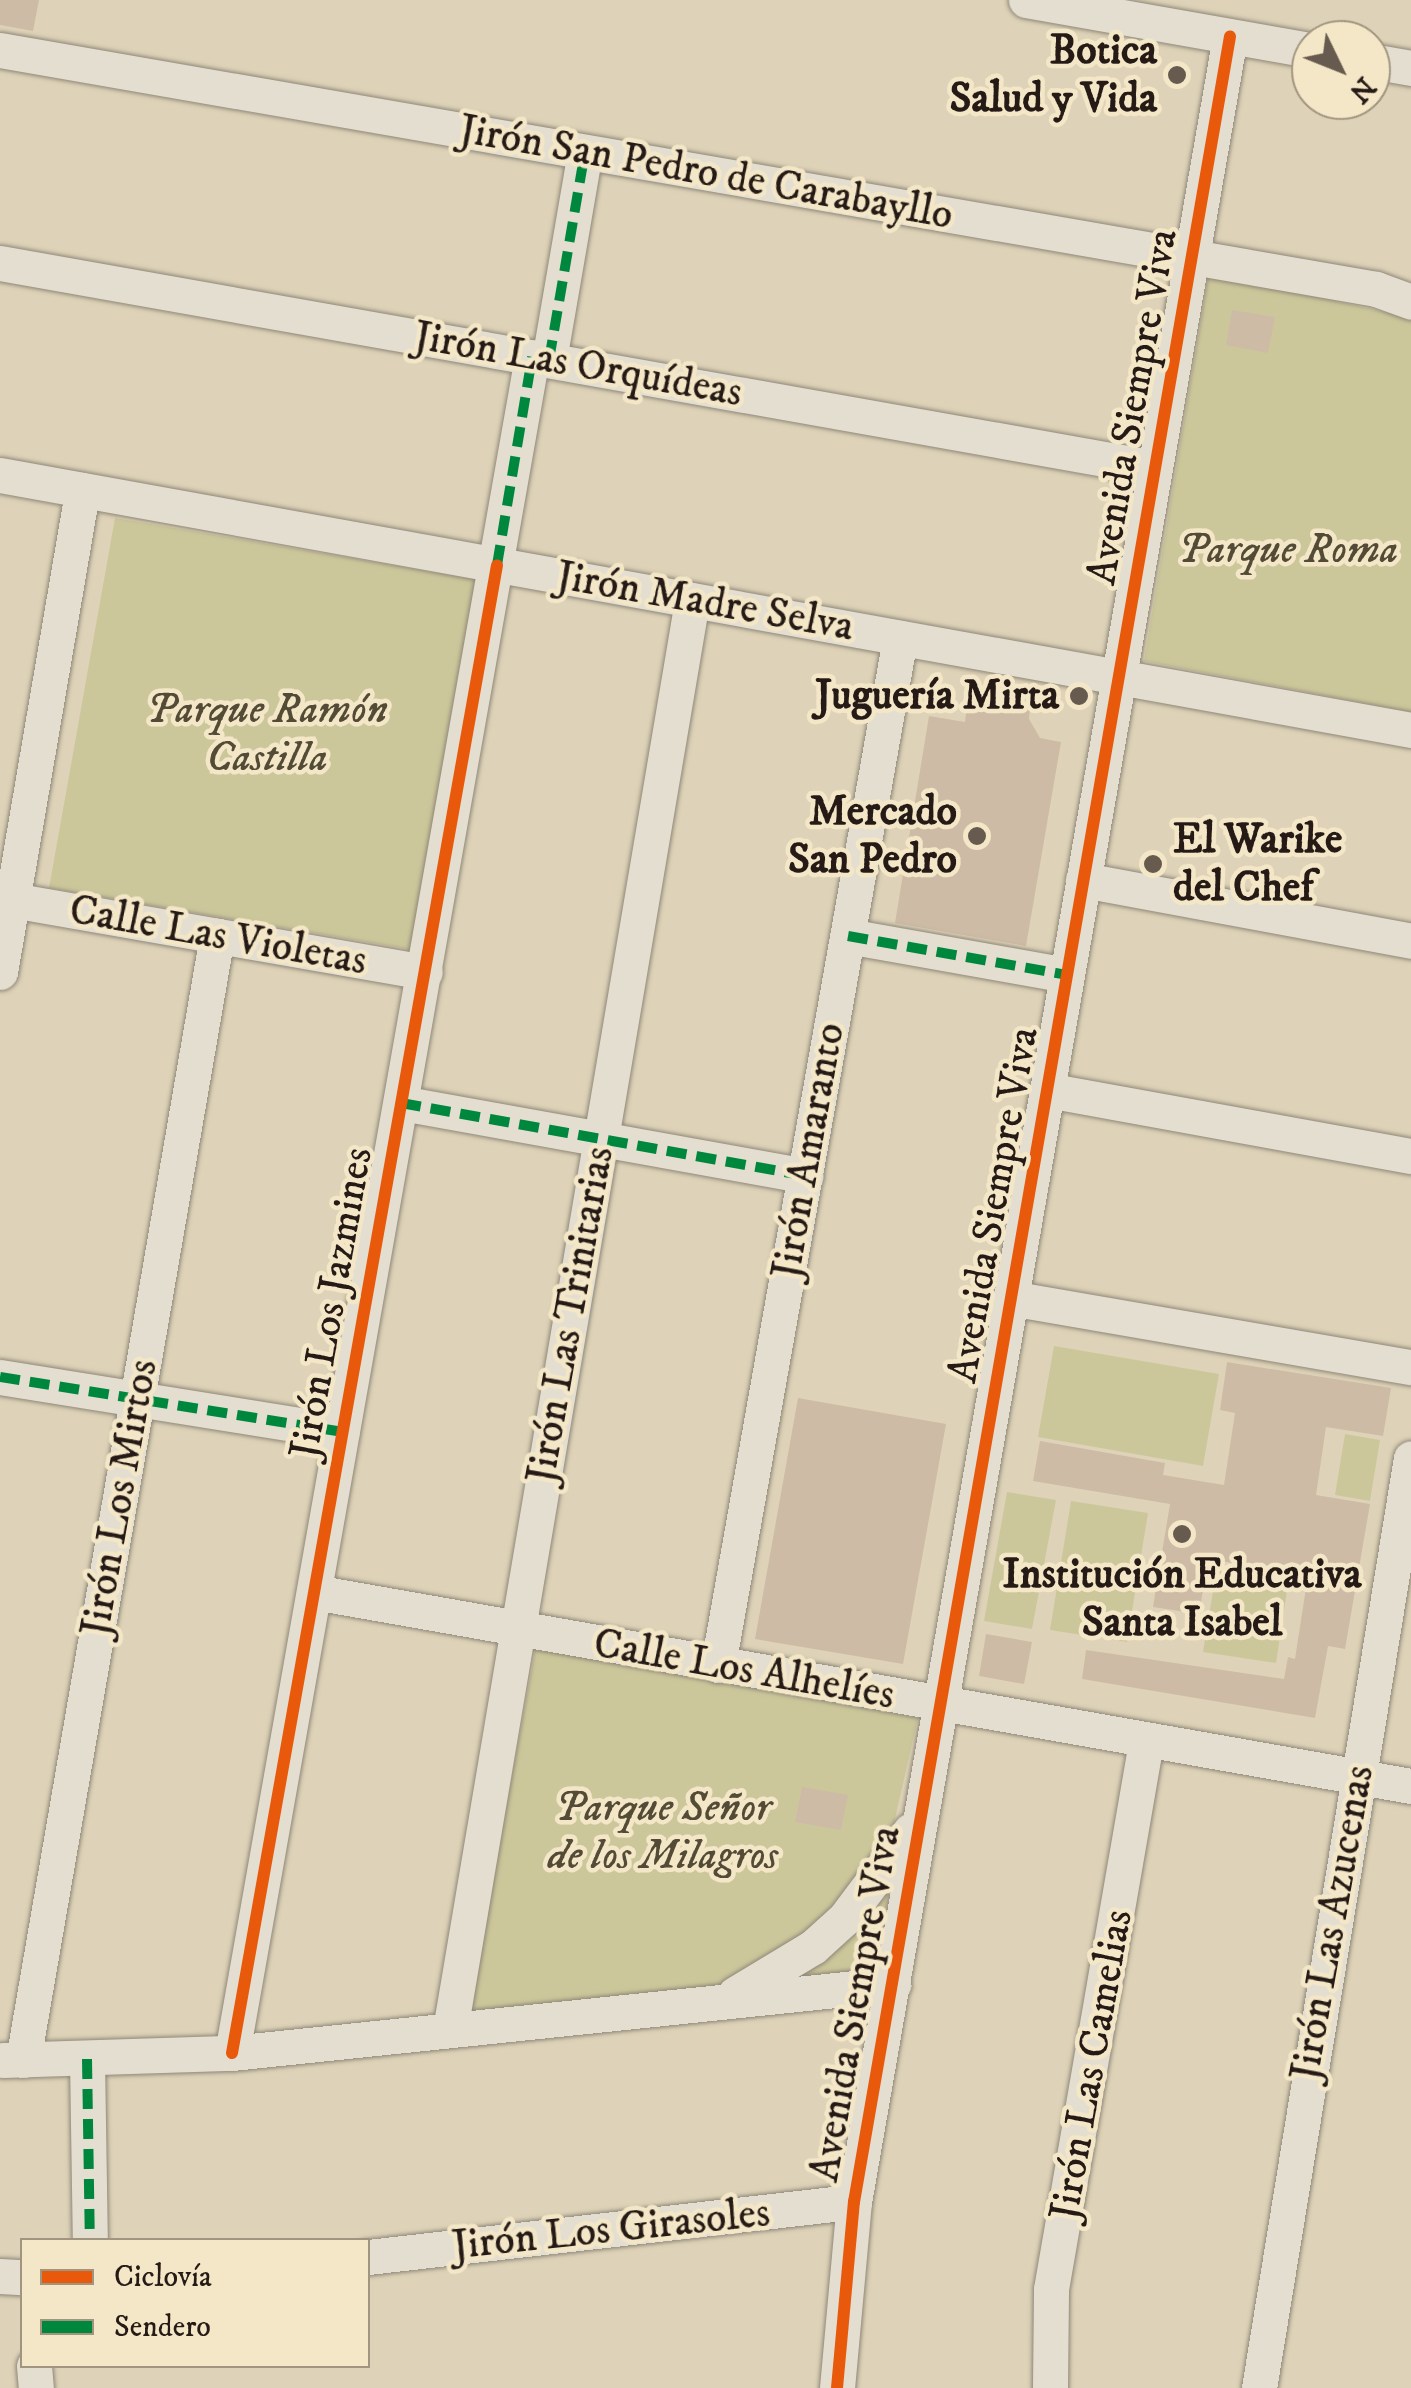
<!DOCTYPE html>
<html>
<head>
<meta charset="utf-8">
<style>
  body { margin:0 }
  #map { position:relative; width:1411px; height:2388px; overflow:hidden; background:#ded3b8; font-family:"IM FELL DW Pica",serif }
  div>[style] { position:absolute }
  [style*='--x'] { left:calc(var(--x)*1px); top:calc(var(--y)*1px); width:calc(var(--w)*1px); rotate:calc(var(--a)*1deg) }
  .green>* { inset:0; background:#ccc79b }
  .building>* { inset:0; background:#cdbba6 }
  .roads { filter:drop-shadow(0 0 2px #8f8778) drop-shadow(0 0 2px #8f8778) }
  .street>* { height:35px; margin:-17.5px; padding:0 17.5px; transform-origin:17.5px; border-radius:17.5px; background:#e4ded1 }
  .quiet>* { height:10px; margin-top:-5px; transform-origin:0; background:repeating-linear-gradient(90deg,#00873e 0 20px,transparent 0 30px) }
  .cycleway>* { height:12px; margin:-6px; padding:0 6px; transform-origin:6px; border-radius:6px; background:#e8590c }
  .dots>* { width:28px; height:28px; translate:-50% -50%; box-sizing:border-box; border:5px solid #f3e7c7; border-radius:50% }
  span { translate:-50% -50%; white-space:nowrap; text-align:center; line-height:1.15; -webkit-text-stroke:9px #f3e7c7; paint-order:stroke }
  .poi-label { font-size:42px; color:#251a15; font-weight:700 }
  .right { translate:-100% -50%; text-align:right }
  .left { translate:0 -50%; text-align:left }
  .street-label { font-size:42px; color:#251a15 }
  .park-label { font-size:42px; color:#534b36; font-style:italic }
  .legend { position:absolute; left:20px; top:2238px; width:350px; height:130px; box-sizing:border-box; background:#f3e7c7; border:2px solid #a19580; margin:0; padding:12px 18px; list-style:none; font-size:30px; color:#251a15 }
  .legend li { display:flex; align-items:center; gap:20px; height:50px }
  .legend b { width:50px; border:2px solid #a19580 }
  .north { position:absolute; left:1291px; top:20px; width:100px; height:100px; box-sizing:border-box; background:#f3e7c7; border:2px solid #a19580; border-radius:50%; rotate:133deg; font-size:28px; font-weight:700; line-height:40px; text-align:center; color:#251a15 }
  .north::after { content:''; display:block; margin:auto; width:35px; height:45px; background:#665b4e; clip-path:polygon(50% 0,100% 100%,50% 72%,0 100%) }
</style>
</head>
<body>
<div id="map">
  <div class="green">
    <i style="clip-path:polygon(1209px 273px,1411px 318px,1411px 712px,1144px 661px)"></i>
    <i style="clip-path:polygon(115px 518px,485px 581px,420px 951px,49px 888px)"></i>
    <i style="clip-path:polygon(1054px 1346px,1219px 1374px,1203px 1466px,1038px 1437px)"></i>
    <i style="clip-path:polygon(1345px 1434px,1380px 1440px,1370px 1501px,1335px 1495px)"></i>
    <i style="clip-path:polygon(1007px 1492px,1056px 1500px,1032px 1629px,984px 1621px)"></i>
    <i style="clip-path:polygon(1071px 1501px,1148px 1513px,1127px 1642px,1050px 1630px)"></i>
    <i style="clip-path:polygon(1217px 1567px,1289px 1578px,1276px 1663px,1203px 1652px)"></i>
    <i style="clip-path:polygon(536px 1646px,918px 1718px,889px 1845px,845px 1903px,731px 1984px,468px 2015px)"></i>
    <i style="clip-path:polygon(891px 1881px,877px 1970px,774px 1984px)"></i>
  </div>
  <div class="building">
    <i style="clip-path:polygon(0 0,39px 0,33px 31px,0 25px)"></i>
    <i style="clip-path:polygon(1232px 310px,1275px 317px,1268px 353px,1226px 345px)"></i>
    <i style="clip-path:polygon(969px 687px,1031px 696px,1029px 719px,1040px 738px,1061px 742px,1026px 946px,895px 923px,929px 716px,965px 722px)"></i>
    <i style="clip-path:polygon(1227px 1362px,1391px 1388px,1383px 1436px,1326px 1427px,1316px 1495px,1370px 1504px,1345px 1649px,1328px 1646px,1315px 1718px,1082px 1679px,1086px 1650px,1284px 1679px,1288px 1657px,1295px 1659px,1308px 1575px,1208px 1559px,1199px 1614px,1153px 1607px,1170px 1504px,1033px 1481px,1040px 1441px,1165px 1463px,1163px 1475px,1224px 1485px,1235px 1413px,1220px 1410px)"></i>
    <i style="clip-path:polygon(798px 1398px,946px 1424px,903px 1664px,755px 1639px)"></i>
    <i style="clip-path:polygon(986px 1634px,1032px 1642px,1024px 1684px,979px 1676px)"></i>
    <i style="clip-path:polygon(802px 1787px,848px 1795px,841px 1830px,795px 1822px)"></i>
  </div>
  <div class="roads">
    <div class="street">
      <i style="--x:1026;--y:0;--w:289;--a:10"></i>
      <i style="--x:0;--y:50;--w:1397;--a:9.85"></i>
      <i style="--x:1376;--y:289;--w:37;--a:20"></i>
      <i style="--x:1371;--y:61;--w:41;--a:9.9"></i>
      <i style="--x:0;--y:263;--w:1173;--a:10.06"></i>
      <i style="--x:549;--y:360;--w:211;--a:-80.2"></i>
      <i style="--x:0;--y:475;--w:1434;--a:10.24"></i>
      <i style="--x:1083;--y:880;--w:334;--a:10.5"></i>
      <i style="--x:12;--y:900;--w:419;--a:9.9"></i>
      <i style="--x:848;--y:936;--w:222;--a:10.1"></i>
      <i style="--x:0;--y:972;--w:489;--a:-80.3"></i>
      <i style="--x:1047;--y:1090;--w:370;--a:10.3"></i>
      <i style="--x:401;--y:1103;--w:411;--a:10.2"></i>
      <i style="--x:1010;--y:1298;--w:407;--a:9.8"></i>
      <i style="--x:0;--y:1377;--w:346;--a:9.1"></i>
      <i style="--x:314;--y:1592;--w:1114;--a:10.03"></i>
      <i style="--x:718;--y:1665;--w:1043;--a:-79.95"></i>
      <i style="--x:735;--y:1994;--w:91;--a:-31.1"></i>
      <i style="--x:813;--y:1947;--w:43;--a:-42.2"></i>
      <i style="--x:845;--y:1918;--w:109;--a:-53.2"></i>
      <i style="--x:450;--y:2030;--w:1450;--a:-80.39"></i>
      <i style="--x:232;--y:2053;--w:1722;--a:-79.97"></i>
      <i style="--x:87;--y:2059;--w:181;--a:89.1"></i>
      <i style="--x:3;--y:2060;--w:229;--a:-1.8"></i>
      <i style="--x:232;--y:2053;--w:665;--a:-5.96"></i>
      <i style="--x:23;--y:2060;--w:1141;--a:-80.21"></i>
      <i style="--x:368;--y:2257;--w:489;--a:-6.5"></i>
      <i style="--x:0;--y:2276;--w:22;--a:3"></i>
      <i style="--x:34;--y:2366;--w:22;--a:85"></i>
      <i style="--x:837;--y:2388;--w:187;--a:-84.8"></i>
      <i style="--x:854;--y:2202;--w:2198;--a:-80.15"></i>
      <i style="--x:1050;--y:2388;--w:99;--a:-89.4"></i>
      <i style="--x:1051;--y:2289;--w:555;--a:-80.15"></i>
      <i style="--x:1259;--y:2388;--w:942;--a:-80.72"></i>
    </div>
  </div>
  <div class="quiet">
    <i style="--x:549;--y:360;--w:211;--a:-80.2"></i>
    <i style="--x:497;--y:565;--w:211;--a:-80.4"></i>
    <i style="--x:848;--y:936;--w:222;--a:10.1"></i>
    <i style="--x:401;--y:1103;--w:411;--a:10.2"></i>
    <i style="--x:0;--y:1377;--w:346;--a:9.1"></i>
    <i style="--x:87;--y:2059;--w:181;--a:89.1"></i>
  </div>
  <div class="cycleway">
    <i style="--x:232;--y:2053;--w:1511;--a:-79.9"></i>
    <i style="--x:837;--y:2388;--w:187;--a:-84.8"></i>
    <i style="--x:854;--y:2202;--w:2198;--a:-80.15"></i>
  </div>
  <div class="dots">
    <i style="left:1177px;top:75px;background:#665b4e"></i>
    <i style="left:1079px;top:696px;background:#665b4e"></i>
    <i style="left:977px;top:836px;background:#665b4e"></i>
    <i style="left:1153px;top:864px;background:#665b4e"></i>
    <i style="left:1182px;top:1534px;background:#665b4e"></i>
  </div>
  <div class="poi-label">
    <span class="right" style="left:1157px;top:75px">Botica<br>Salud y Vida</span>
    <span class="right" style="left:1059px;top:696px">Juguería Mirta</span>
    <span class="right" style="left:957px;top:836px">Mercado<br>San Pedro</span>
    <span class="left" style="left:1173px;top:864px">El Warike<br>del Chef</span>
    <span style="left:1182px;top:1599px">Institución Educativa<br>Santa Isabel</span>
  </div>
  <div class="street-label">
    <span style="left:706px;top:173px;rotate:10deg">Jirón San Pedro de Carabayllo</span>
    <span style="left:578px;top:365px;rotate:10deg">Jirón Las Orquídeas</span>
    <span style="left:1133px;top:407px;rotate:-80deg">Avenida Siempre Viva</span>
    <span style="left:705px;top:602px;rotate:10deg">Jirón Madre Selva</span>
    <span style="left:218px;top:936px;rotate:10deg">Calle Las Violetas</span>
    <span style="left:809px;top:1151px;rotate:-80deg">Jirón Amaranto</span>
    <span style="left:994px;top:1205px;rotate:-80deg">Avenida Siempre Viva</span>
    <span style="left:332px;top:1303px;rotate:-80deg">Jirón Los Jazmines</span>
    <span style="left:571px;top:1315px;rotate:-80deg">Jirón Las Trinitarias</span>
    <span style="left:120px;top:1498px;rotate:-80deg">Jirón Los Mirtos</span>
    <span style="left:744px;top:1670px;rotate:10deg">Calle Los Alhelíes</span>
    <span style="left:1333px;top:1923px;rotate:-80deg">Jirón Las Azucenas</span>
    <span style="left:856px;top:2004px;rotate:-80deg">Avenida Siempre Viva</span>
    <span style="left:1092px;top:2065px;rotate:-80deg">Jirón Las Camelias</span>
    <span style="left:611px;top:2230px;rotate:-6deg">Jirón Los Girasoles</span>
  </div>
  <div class="park-label">
    <span style="left:1288px;top:550px">Parque Roma</span>
    <span style="left:267px;top:734px">Parque Ramón<br>Castilla</span>
    <span style="left:663px;top:1832px">Parque Señor<br>de los Milagros</span>
  </div>
  <ul class="legend">
  <li><b style="height:12px;background:#e8590c"></b>Ciclovía</li>
  <li><b style="height:12px;background:#00873e"></b>Sendero</li>
  </ul>
  <div class="north">N</div>
</div>
</body>
</html>
